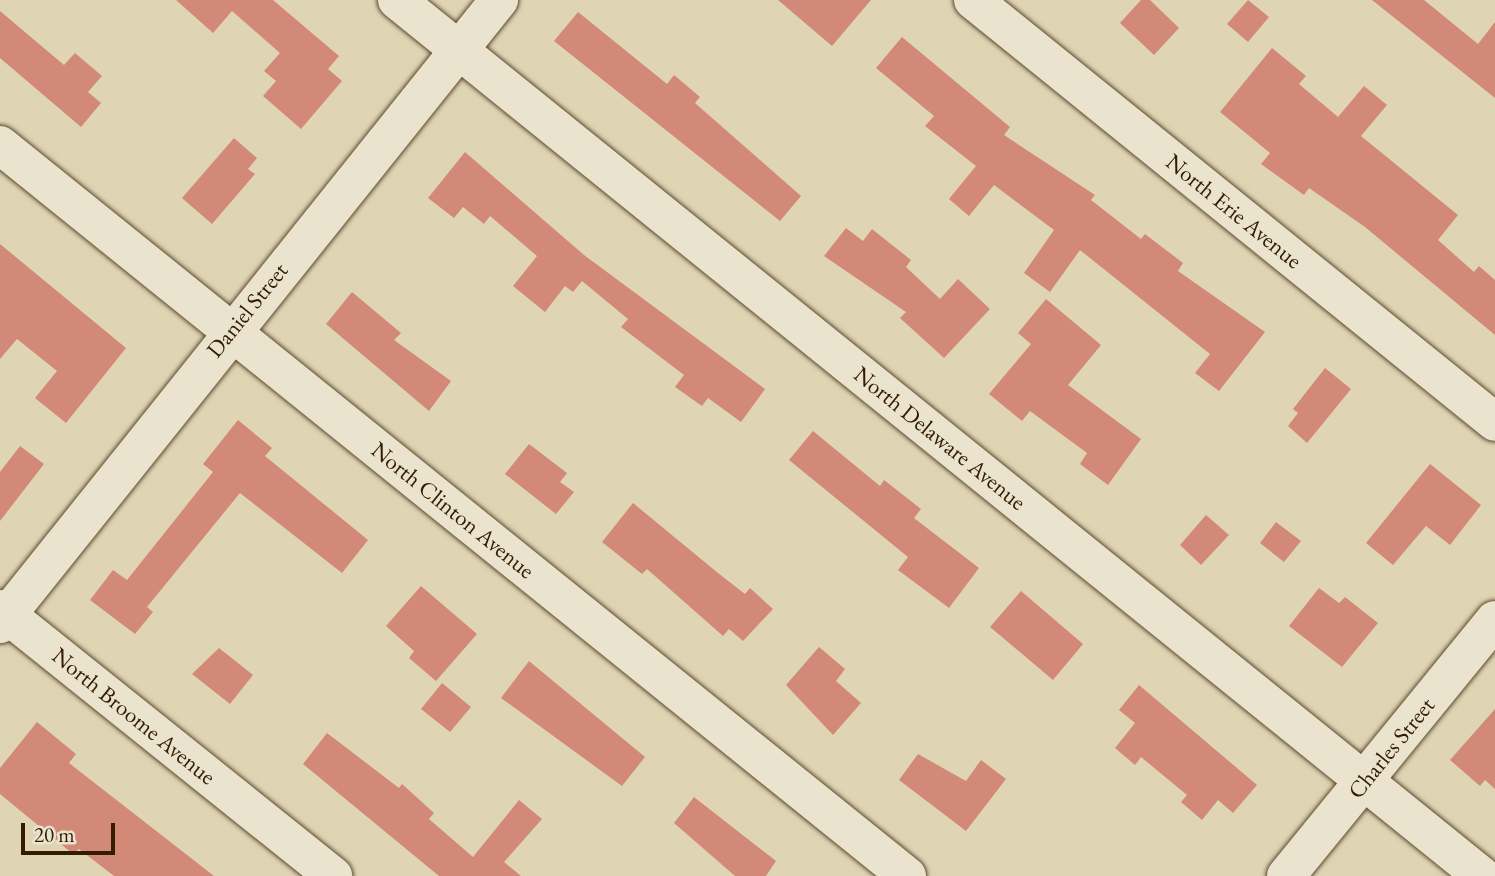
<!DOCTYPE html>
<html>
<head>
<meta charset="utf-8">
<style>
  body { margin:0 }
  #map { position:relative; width:1495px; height:876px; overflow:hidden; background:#dfd5b5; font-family:"EB Garamond",serif }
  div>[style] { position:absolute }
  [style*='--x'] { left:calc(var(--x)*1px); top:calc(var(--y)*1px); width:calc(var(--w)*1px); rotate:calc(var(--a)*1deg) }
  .building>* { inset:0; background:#d38977 }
  .roads { filter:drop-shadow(0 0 2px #5f4a2d) drop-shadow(0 0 2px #5f4a2d) }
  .minor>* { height:38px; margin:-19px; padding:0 19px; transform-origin:19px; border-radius:19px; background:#eae4cf }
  span { translate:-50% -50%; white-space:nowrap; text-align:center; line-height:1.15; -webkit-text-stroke:7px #eae4cf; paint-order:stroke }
  .street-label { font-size:23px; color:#341c00 }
  .scale { position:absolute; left:21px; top:823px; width:94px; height:32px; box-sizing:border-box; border:4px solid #341c00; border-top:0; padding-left:9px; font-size:21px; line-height:24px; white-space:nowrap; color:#341c00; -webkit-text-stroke:5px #eae4cf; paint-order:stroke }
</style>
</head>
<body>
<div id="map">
  <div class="building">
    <i style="clip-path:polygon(176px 0,273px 0,339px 56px,328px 69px,342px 81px,301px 129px,263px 96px,276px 81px,264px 71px,280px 53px,232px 11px,213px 33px)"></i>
    <i style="clip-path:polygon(778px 0,871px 0,832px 46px)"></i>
    <i style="clip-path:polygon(1141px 0,1150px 0,1179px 28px,1154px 55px,1120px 23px)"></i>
    <i style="clip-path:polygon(1248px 0,1269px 17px,1248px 42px,1227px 24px)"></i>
    <i style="clip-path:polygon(1372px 0,1424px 0,1478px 44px,1495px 22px,1495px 98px)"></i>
    <i style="clip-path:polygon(0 11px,64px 65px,75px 53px,102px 76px,88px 92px,101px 103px,81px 127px,0 58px)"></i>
    <i style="clip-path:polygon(578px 12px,667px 84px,674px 75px,700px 97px,695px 103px,801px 196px,780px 221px,554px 41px)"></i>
    <i style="clip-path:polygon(902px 37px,1010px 127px,1004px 135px,1095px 195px,1091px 200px,1141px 239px,1145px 234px,1183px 263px,1178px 271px,1265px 332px,1219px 391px,1195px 373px,1210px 354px,1080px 250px,1050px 292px,1024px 273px,1054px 230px,994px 185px,969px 216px,949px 199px,976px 166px,925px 126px,934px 116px,876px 68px)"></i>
    <i style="clip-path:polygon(1272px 48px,1306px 76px,1299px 84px,1338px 117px,1364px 86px,1387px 105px,1361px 136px,1458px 215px,1438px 240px,1474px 272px,1479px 266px,1495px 280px,1495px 335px,1365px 227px,1309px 188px,1304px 195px,1261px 164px,1270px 153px,1220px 112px)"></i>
    <i style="clip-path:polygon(234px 138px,257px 158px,248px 169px,255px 174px,212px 224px,182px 198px)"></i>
    <i style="clip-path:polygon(465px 152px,584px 255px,765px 389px,741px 422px,708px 398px,702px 406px,675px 387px,684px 375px,621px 327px,628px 319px,582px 281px,573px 292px,565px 286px,545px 312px,513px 286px,537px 256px,490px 216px,484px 224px,463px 207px,454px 218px,428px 198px)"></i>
    <i style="clip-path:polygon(846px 228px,863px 241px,872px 229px,911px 260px,906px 267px,940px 299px,958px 279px,990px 309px,944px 358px,900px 318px,906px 312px,824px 256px)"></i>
    <i style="clip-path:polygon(0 244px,126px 348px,66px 423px,35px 398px,57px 371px,17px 339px,0 359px)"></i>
    <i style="clip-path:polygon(352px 292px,401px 333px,394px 340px,451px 381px,429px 411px,326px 324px)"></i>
    <i style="clip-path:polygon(1046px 299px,1101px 345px,1068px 385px,1141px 439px,1108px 485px,1080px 464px,1087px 453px,1030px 411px,1022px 421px,989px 394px,1031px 344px,1018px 333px)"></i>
    <i style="clip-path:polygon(1325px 368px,1351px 389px,1307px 443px,1288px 426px,1298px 413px,1293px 409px)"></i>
    <i style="clip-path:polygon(238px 420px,272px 448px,265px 456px,368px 540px,342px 573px,240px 493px,147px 607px,153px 612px,135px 634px,90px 600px,113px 570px,127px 580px,213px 472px,203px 464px)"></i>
    <i style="clip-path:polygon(813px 431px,880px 486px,884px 480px,921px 509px,914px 518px,979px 568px,949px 608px,898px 570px,908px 557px,789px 460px)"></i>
    <i style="clip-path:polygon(529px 444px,567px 473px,560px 482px,574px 492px,556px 514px,505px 474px)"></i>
    <i style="clip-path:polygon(20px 446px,44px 464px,0 521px,0 472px)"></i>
    <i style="clip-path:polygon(1430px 464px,1481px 505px,1450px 545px,1426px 526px,1393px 565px,1366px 543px)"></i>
    <i style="clip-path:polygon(633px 503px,718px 573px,745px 594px,750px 588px,773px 609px,743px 641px,729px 629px,723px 636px,647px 569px,642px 574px,602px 542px)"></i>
    <i style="clip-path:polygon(1206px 515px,1229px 535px,1201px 565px,1180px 545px)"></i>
    <i style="clip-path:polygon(1276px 522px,1301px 541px,1284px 562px,1260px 543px)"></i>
    <i style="clip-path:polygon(421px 586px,477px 634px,436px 681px,409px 658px,414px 651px,386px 626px)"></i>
    <i style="clip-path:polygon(1319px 588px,1339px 603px,1345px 597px,1378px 623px,1342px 667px,1289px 626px)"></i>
    <i style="clip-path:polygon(1021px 591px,1083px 644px,1053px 680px,990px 627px)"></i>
    <i style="clip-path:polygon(819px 647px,845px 669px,836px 681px,861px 703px,833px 735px,786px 685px)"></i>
    <i style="clip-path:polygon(219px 648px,253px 675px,230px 704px,192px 674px)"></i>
    <i style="clip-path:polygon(529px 661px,645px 757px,622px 786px,501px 698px)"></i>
    <i style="clip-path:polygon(442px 683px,471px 707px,450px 732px,421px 709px)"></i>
    <i style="clip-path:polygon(1139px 685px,1257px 785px,1233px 813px,1218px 800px,1202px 820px,1181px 802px,1187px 795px,1141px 757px,1135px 765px,1115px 748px,1135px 723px,1119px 710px)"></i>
    <i style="clip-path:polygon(1495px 709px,1495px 789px,1485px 780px,1480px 786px,1450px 760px)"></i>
    <i style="clip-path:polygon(37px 722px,76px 754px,69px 763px,214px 876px,114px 876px,79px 849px,73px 854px,0 794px,0 768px)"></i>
    <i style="clip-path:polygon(327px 733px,399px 788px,402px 784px,434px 813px,429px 819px,473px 857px,519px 800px,542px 819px,504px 862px,521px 876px,439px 876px,303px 764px)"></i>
    <i style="clip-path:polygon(918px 754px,966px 781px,981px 760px,1006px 779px,966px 831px,899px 780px)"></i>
    <i style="clip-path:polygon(694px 797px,776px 861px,766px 876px,735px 876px,674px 823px)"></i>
  </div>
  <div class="roads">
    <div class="minor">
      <i style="--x:397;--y:0;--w:1394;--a:38.92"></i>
      <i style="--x:973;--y:0;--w:671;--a:38.95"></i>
      <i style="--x:0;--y:145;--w:1165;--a:38.87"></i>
      <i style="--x:0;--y:609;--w:427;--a:38.7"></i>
      <i style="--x:0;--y:624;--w:799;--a:-51.35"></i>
      <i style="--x:1286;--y:876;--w:330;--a:-50.8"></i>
    </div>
  </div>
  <div class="street-label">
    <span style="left:1234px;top:211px;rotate:39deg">North Erie Avenue</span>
    <span style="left:247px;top:310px;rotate:-51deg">Daniel Street</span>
    <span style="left:940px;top:438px;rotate:39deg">North Delaware Avenue</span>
    <span style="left:453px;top:510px;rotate:39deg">North Clinton Avenue</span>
    <span style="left:134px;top:716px;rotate:39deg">North Broome Avenue</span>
    <span style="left:1391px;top:748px;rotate:-51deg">Charles Street</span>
  </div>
  <div class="scale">20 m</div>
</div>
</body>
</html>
